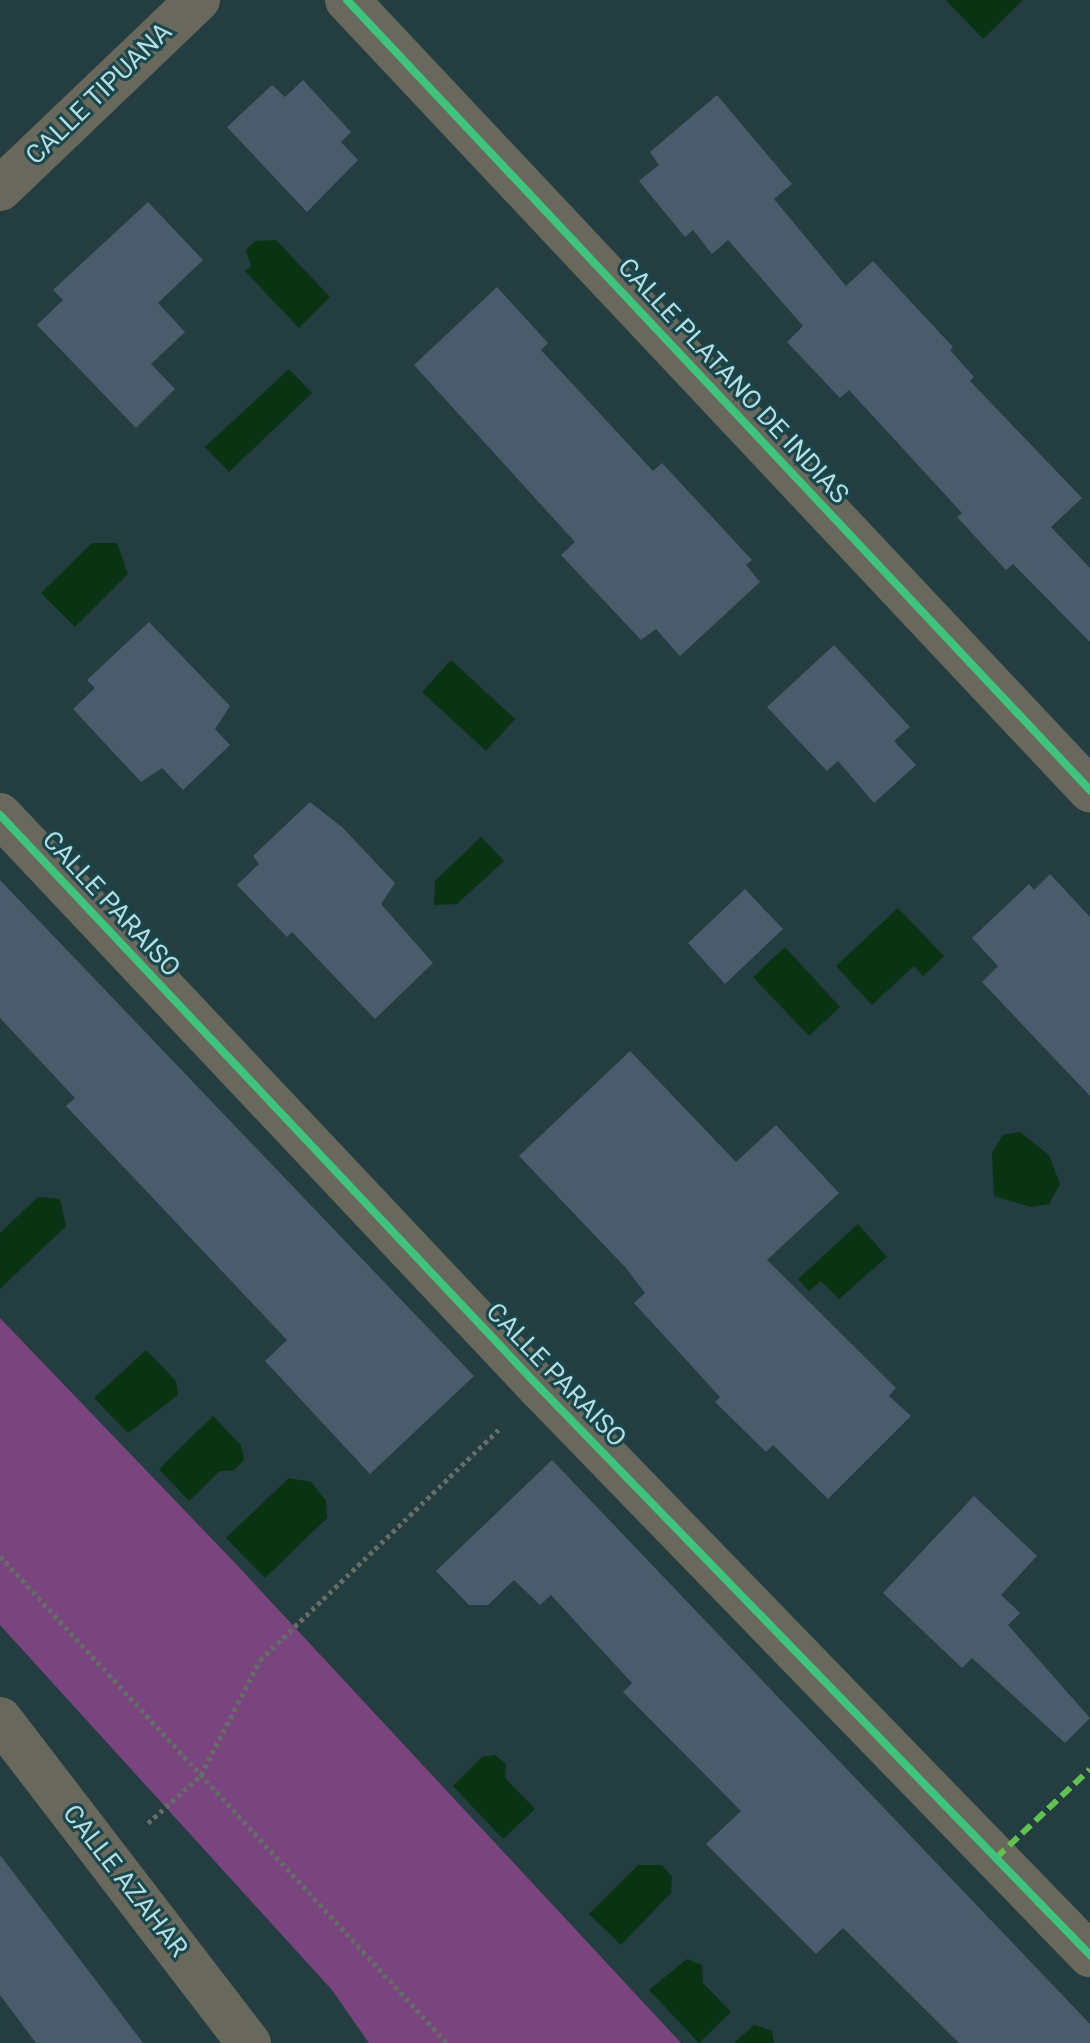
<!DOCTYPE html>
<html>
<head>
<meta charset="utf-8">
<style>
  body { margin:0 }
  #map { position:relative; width:1090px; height:2043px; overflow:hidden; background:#243d40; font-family:Roboto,sans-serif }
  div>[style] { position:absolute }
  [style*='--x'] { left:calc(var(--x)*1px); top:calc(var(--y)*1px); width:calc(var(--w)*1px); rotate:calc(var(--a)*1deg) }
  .green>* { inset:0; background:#7a457e }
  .water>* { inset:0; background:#093313 }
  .building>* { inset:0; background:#4a5b6b }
  .path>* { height:5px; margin-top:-2.5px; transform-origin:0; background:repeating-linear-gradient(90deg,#646d67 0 4px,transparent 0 8px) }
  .minor>* { height:44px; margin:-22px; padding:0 22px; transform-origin:22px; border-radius:22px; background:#68685d }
  .quiet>* { height:6px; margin-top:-3px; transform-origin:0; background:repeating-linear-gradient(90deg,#63c152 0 12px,transparent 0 18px) }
  .cycleway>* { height:8px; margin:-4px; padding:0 4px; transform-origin:4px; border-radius:4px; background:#40c37c }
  span { translate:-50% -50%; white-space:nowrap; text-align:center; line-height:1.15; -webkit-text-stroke:6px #19464b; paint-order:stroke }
  .street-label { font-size:26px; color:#b6dde2 }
</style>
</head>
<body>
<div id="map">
  <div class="green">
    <i style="clip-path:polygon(0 1318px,235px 1563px,681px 2043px,369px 2043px,332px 1990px,0 1625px)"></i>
  </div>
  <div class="water">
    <i style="clip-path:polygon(946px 0,1023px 0,983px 39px)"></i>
    <i style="clip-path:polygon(276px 240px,330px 297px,299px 328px,245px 271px,251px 266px,246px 250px,255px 241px)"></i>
    <i style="clip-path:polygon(289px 369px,312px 393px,229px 472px,205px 447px)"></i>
    <i style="clip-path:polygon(92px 543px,117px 543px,128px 574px,75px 627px,41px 593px)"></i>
    <i style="clip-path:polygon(451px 660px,515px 719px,486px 751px,422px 692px)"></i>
    <i style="clip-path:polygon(481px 837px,504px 861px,457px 904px,434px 905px,435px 881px)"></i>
    <i style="clip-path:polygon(898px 908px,944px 956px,923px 976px,914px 966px,872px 1005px,836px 966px)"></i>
    <i style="clip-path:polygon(785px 947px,840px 1007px,809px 1036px,753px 977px)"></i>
    <i style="clip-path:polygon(1020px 1132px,1049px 1155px,1060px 1184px,1049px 1204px,1031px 1207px,994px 1196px,992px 1153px,1003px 1135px)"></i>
    <i style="clip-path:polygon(38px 1197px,60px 1199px,66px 1226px,0 1289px,0 1233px)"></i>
    <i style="clip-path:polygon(858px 1224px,887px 1257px,839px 1299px,821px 1281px,809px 1291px,798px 1279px)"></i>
    <i style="clip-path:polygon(146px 1350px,176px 1381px,178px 1395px,128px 1433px,94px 1398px)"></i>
    <i style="clip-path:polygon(213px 1416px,241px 1445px,244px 1460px,234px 1470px,220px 1471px,189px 1501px,159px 1469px)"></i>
    <i style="clip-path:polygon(289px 1478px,311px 1482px,326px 1501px,327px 1518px,265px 1578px,226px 1538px)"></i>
    <i style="clip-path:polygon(495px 1755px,506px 1764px,505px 1778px,535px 1809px,503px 1839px,453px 1786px,482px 1757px)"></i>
    <i style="clip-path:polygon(638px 1865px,662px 1865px,672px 1877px,671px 1893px,621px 1945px,589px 1914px)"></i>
    <i style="clip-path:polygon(687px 1959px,702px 1965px,703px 1983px,731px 2012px,699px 2043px,649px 1990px)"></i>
    <i style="clip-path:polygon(754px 2025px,772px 2031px,774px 2043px,734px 2043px)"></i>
  </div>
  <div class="building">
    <i style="clip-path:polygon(303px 80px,351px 132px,341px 142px,358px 160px,307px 212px,227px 127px,272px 85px,285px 97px)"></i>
    <i style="clip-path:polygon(717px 95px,792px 184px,774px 199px,846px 286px,873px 261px,953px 347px,950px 350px,974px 377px,970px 381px,1082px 498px,1051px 527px,1090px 568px,1090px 642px,1013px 564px,1006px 570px,957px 517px,962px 513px,849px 390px,840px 398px,787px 342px,803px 326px,728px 240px,712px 254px,693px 230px,685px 237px,639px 181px,659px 165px,650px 152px)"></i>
    <i style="clip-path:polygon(148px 202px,203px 260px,158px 303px,185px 332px,151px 364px,175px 389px,136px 428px,37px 325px,63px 300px,53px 290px)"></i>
    <i style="clip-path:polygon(497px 287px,548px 343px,541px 350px,653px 471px,662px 463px,752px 560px,746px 565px,760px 582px,680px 656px,656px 629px,641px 640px,561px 555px,575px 542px,414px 365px)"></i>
    <i style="clip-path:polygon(149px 622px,230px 706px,215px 729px,230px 745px,183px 790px,162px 768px,141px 782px,73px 709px,95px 688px,87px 680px)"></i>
    <i style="clip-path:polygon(834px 645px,910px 727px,894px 741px,916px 765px,874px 803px,838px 761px,827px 771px,767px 707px)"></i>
    <i style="clip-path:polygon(310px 802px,342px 827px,395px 883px,381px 904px,433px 963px,375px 1019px,292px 932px,287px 937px,237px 885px,259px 864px,253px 856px)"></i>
    <i style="clip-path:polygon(1050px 874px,1090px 917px,1090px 1096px,982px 982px,998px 966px,972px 938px,1029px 884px,1034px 890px)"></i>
    <i style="clip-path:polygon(0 880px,474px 1376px,370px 1474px,265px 1361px,287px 1340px,66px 1106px,75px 1098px,0 1018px)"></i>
    <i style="clip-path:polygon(745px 889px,783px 929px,725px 984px,688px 943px)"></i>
    <i style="clip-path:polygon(630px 1051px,736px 1162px,776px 1125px,839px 1193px,767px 1260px,896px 1388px,889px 1396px,911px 1416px,828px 1499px,773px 1445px,766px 1452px,715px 1402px,720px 1397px,634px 1303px,645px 1293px,625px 1267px,519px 1156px)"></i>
    <i style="clip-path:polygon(552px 1460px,1090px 2024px,1090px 2043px,959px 2043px,843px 1928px,816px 1954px,706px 1844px,741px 1811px,623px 1692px,632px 1683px,551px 1595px,540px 1605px,514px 1580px,488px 1605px,469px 1605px,436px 1571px)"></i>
    <i style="clip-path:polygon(974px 1496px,1037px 1556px,1001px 1595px,1020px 1613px,1008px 1625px,1090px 1718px,1065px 1743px,972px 1658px,962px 1668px,883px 1593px)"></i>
    <i style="clip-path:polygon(0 1855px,94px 1978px,143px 2043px,36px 2043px,0 1995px)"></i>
  </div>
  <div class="path">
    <i style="--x:0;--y:1556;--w:661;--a:47.45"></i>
    <i style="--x:148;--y:1823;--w:72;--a:-42.2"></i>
    <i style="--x:201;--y:1775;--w:129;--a:-62.8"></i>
    <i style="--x:260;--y:1660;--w:334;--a:-44"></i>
  </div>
  <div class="minor">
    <i style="--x:347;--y:0;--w:1085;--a:46.76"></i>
    <i style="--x:0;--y:189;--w:274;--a:-43.7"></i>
    <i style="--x:0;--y:815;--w:789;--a:46.7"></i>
    <i style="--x:541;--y:1389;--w:789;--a:45.87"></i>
    <i style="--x:0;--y:1719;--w:409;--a:52.5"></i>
  </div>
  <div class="quiet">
    <i style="--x:996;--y:1858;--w:129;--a:-43.4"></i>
  </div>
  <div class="cycleway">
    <i style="--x:347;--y:0;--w:1085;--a:46.76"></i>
    <i style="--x:0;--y:815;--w:789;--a:46.7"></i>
    <i style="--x:541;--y:1389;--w:789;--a:45.87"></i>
  </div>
  <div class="street-label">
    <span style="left:99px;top:94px;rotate:-44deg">CALLE TIPUANA</span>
    <span style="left:733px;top:381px;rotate:47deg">CALLE PLATANO DE INDIAS</span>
    <span style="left:111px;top:904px;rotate:47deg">CALLE PARAISO</span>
    <span style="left:556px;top:1375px;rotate:46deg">CALLE PARAISO</span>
    <span style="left:125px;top:1881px;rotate:52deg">CALLE AZAHAR</span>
  </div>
</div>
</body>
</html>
